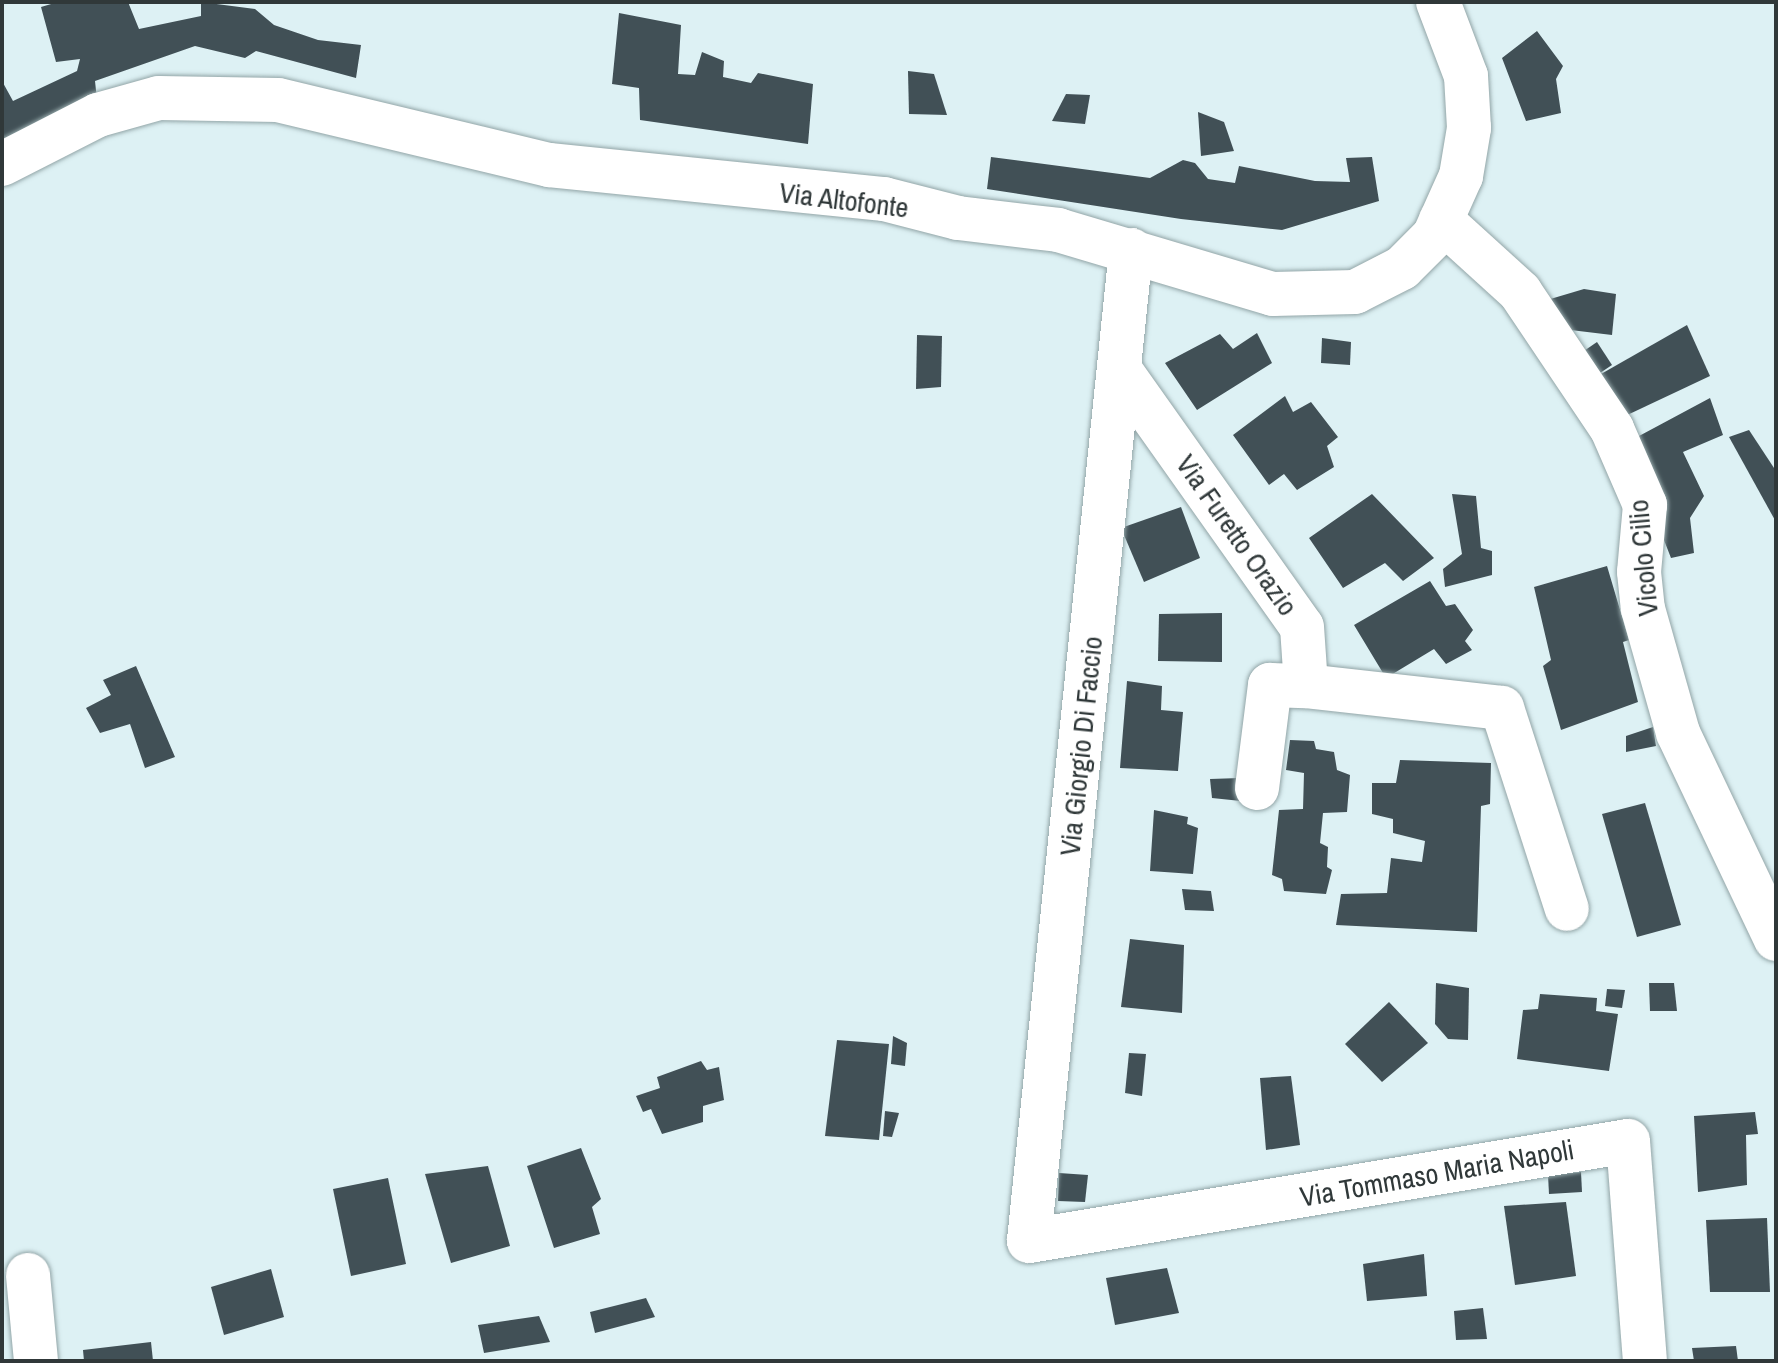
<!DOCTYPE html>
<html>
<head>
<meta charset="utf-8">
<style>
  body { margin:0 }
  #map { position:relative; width:1778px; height:1363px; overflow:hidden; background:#ddf1f4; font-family:"Archivo Narrow",sans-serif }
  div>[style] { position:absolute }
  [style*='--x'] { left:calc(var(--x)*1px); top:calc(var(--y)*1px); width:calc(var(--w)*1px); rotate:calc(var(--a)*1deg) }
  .building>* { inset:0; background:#415056 }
  .roads { filter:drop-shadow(0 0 2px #92a5a7) drop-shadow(0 0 2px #92a5a7) }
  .minor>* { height:44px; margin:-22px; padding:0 22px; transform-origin:22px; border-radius:22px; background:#fff }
  .major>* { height:44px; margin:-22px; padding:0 22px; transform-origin:22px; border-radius:22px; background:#fff }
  span { translate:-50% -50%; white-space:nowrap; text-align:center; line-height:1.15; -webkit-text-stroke:8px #fff; paint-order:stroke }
  .street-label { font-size:28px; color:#303839 }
  .frame { position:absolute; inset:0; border:4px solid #303839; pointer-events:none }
</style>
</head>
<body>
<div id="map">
  <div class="building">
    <i style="clip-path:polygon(58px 2px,128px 2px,139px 29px,201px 16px,201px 2px,255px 9px,274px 25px,318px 40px,361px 45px,356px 78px,256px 51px,245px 58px,195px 46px,95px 81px,97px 100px,2px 150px,2px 81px,13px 101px,77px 71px,80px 59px,56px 62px,41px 7px)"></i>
    <i style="clip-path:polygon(619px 13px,681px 25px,678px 74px,695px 75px,702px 52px,724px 61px,723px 77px,751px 83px,758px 73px,813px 84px,808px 144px,640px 120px,639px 88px,612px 84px)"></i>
    <i style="clip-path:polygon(1537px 31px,1563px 66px,1556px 79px,1561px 113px,1526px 121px,1502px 58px)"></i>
    <i style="clip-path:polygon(908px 71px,934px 74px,947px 115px,909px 114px)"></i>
    <i style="clip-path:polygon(1066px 94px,1090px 95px,1085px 124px,1052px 121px)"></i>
    <i style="clip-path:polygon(1198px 112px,1224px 122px,1234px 151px,1201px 156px)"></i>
    <i style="clip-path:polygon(991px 157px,1150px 178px,1183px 160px,1195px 163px,1208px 179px,1235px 183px,1239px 166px,1315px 181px,1350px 182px,1346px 158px,1372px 157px,1379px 201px,1282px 230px,1181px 219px,987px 189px)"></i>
    <i style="clip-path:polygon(1584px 289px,1616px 294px,1612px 335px,1554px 328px,1547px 300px)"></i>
    <i style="clip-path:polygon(1687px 325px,1710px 376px,1623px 417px,1594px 378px)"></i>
    <i style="clip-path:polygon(1257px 333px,1272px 363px,1197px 410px,1165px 363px,1220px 334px,1233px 349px)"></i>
    <i style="clip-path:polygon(917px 335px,942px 336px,941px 387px,916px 389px)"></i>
    <i style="clip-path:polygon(1322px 338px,1351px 342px,1350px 365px,1321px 363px)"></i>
    <i style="clip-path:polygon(1597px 342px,1612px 365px,1597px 375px,1581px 353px)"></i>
    <i style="clip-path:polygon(1285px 396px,1293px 412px,1311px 402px,1338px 437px,1327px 446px,1334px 467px,1297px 490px,1284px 474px,1269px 485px,1233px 435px)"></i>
    <i style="clip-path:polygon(1710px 398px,1723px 435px,1683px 452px,1704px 496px,1690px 518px,1694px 553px,1671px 558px,1626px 443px)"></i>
    <i style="clip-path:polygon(1749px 430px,1776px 471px,1776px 522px,1729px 437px)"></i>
    <i style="clip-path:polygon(1372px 494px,1434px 558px,1403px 581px,1385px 563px,1343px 588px,1309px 538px)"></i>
    <i style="clip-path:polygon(1452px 494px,1476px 496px,1481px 548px,1492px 551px,1492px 575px,1445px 587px,1443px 569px,1462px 554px)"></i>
    <i style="clip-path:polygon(1181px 507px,1200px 558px,1144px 582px,1121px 528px)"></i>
    <i style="clip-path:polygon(1607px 566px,1629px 640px,1623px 642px,1638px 702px,1561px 730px,1543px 666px,1551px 660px,1534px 587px)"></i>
    <i style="clip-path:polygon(1430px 581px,1446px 606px,1455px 604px,1473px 630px,1465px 641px,1472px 650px,1446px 664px,1434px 649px,1386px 678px,1354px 625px)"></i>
    <i style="clip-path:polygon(1222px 613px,1222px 662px,1158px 661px,1159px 614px)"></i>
    <i style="clip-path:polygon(136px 666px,175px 757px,145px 768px,130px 724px,100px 733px,86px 708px,111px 695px,103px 680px)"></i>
    <i style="clip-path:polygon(1127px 681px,1162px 686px,1161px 710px,1183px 712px,1178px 771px,1120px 768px)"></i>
    <i style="clip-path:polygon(1653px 727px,1656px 746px,1626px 752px,1626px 736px)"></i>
    <i style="clip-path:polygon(1290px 740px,1314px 741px,1316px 749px,1334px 752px,1337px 770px,1350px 775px,1347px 812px,1323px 813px,1320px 843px,1328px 847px,1327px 867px,1332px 870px,1326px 894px,1284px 891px,1282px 879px,1272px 875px,1279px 810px,1303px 809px,1304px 773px,1286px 770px)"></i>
    <i style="clip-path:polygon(1400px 760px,1491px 763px,1490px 804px,1481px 806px,1477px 932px,1336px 925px,1341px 894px,1387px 893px,1391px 858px,1422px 862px,1425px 841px,1393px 833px,1393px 819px,1372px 814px,1372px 783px,1396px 783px)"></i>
    <i style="clip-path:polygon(1240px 778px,1241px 801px,1212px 798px,1210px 779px)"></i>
    <i style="clip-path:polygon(1645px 803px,1681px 925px,1637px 937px,1602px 814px)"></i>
    <i style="clip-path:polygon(1154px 810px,1188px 817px,1187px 824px,1198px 828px,1193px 874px,1150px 871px)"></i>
    <i style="clip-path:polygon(1182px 889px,1211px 891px,1214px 911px,1185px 910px)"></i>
    <i style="clip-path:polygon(1130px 939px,1184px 945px,1182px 1013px,1121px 1007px)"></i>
    <i style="clip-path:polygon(1436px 983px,1469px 988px,1468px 1040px,1448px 1039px,1435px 1024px)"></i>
    <i style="clip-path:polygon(1649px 983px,1674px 983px,1677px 1011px,1650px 1011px)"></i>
    <i style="clip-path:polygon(1607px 989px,1625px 990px,1622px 1008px,1605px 1006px)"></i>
    <i style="clip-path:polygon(1540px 994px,1597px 998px,1596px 1011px,1618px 1014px,1609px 1071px,1517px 1059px,1523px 1010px,1538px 1009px)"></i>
    <i style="clip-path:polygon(1389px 1002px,1428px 1043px,1382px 1082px,1345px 1044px)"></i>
    <i style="clip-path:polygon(893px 1036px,907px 1043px,905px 1066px,891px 1064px)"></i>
    <i style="clip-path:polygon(837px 1040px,889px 1044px,879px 1140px,825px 1136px)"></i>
    <i style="clip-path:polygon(1129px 1053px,1146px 1054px,1142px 1096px,1125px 1093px)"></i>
    <i style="clip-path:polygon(701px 1061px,707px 1070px,719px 1067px,724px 1100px,703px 1106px,703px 1122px,662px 1134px,651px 1109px,643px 1112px,636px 1096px,660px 1088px,657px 1077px)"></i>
    <i style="clip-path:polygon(1291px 1076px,1300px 1145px,1266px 1150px,1260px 1078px)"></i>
    <i style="clip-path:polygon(885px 1111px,899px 1113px,892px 1137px,883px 1136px)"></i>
    <i style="clip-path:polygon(1755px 1112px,1758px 1134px,1746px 1135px,1747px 1185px,1698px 1192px,1694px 1116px)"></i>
    <i style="clip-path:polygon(581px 1148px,601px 1199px,592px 1207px,600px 1234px,554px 1248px,527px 1166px)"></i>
    <i style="clip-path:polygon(488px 1166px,510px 1246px,451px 1263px,425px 1174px)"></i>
    <i style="clip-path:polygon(1581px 1172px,1582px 1192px,1549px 1194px,1548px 1175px)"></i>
    <i style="clip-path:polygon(1059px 1173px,1088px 1175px,1085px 1202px,1058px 1201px)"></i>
    <i style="clip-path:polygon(388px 1178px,406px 1264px,351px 1276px,333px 1189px)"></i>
    <i style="clip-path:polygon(1566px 1202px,1576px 1276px,1515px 1285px,1504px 1206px)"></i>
    <i style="clip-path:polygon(1767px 1218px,1770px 1292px,1710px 1292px,1706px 1220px)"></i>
    <i style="clip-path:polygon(1424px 1254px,1427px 1296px,1367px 1301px,1363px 1264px)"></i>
    <i style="clip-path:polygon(1167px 1268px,1179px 1313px,1115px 1325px,1106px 1278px)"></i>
    <i style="clip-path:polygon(271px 1269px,284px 1317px,224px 1335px,211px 1287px)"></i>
    <i style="clip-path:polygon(646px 1298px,655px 1317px,595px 1333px,590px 1312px)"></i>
    <i style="clip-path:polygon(1483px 1308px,1487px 1339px,1456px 1340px,1454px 1311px)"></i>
    <i style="clip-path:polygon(539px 1316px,550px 1342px,484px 1353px,478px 1325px)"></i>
    <i style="clip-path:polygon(151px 1342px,153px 1361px,84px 1361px,83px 1350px)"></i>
    <i style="clip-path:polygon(1736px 1346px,1738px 1361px,1694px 1361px,1692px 1348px)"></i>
  </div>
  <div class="roads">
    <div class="minor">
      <i style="--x:1441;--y:220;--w:107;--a:42.3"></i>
      <i style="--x:1520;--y:292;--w:165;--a:56.1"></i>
      <i style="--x:1612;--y:429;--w:83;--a:66.5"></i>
      <i style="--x:1645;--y:505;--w:67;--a:95.1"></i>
      <i style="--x:1639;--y:572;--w:37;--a:84"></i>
      <i style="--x:1643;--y:609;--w:129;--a:74.2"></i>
      <i style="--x:1678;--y:733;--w:228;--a:64.6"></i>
      <i style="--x:1131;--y:250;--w:996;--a:95.88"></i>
      <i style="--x:1029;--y:1241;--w:607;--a:-9.48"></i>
      <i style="--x:1628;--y:1141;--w:221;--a:85.6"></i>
      <i style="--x:1122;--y:373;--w:311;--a:54.7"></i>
      <i style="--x:1302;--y:627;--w:59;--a:86.1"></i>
      <i style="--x:1306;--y:686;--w:197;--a:6.4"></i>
      <i style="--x:1502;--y:708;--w:211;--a:72.1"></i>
      <i style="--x:1257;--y:788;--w:104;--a:-82.8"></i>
      <i style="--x:1270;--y:685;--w:36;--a:2"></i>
      <i style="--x:28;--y:1275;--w:86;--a:84.7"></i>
    </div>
    <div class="major">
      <i style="--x:2;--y:164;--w:108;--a:-27"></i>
      <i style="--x:98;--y:115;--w:63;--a:-15.6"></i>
      <i style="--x:159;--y:98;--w:119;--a:1"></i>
      <i style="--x:278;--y:100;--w:279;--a:13.5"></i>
      <i style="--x:549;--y:165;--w:337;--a:5.8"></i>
      <i style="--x:884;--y:199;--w:76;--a:14.4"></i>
      <i style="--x:958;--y:218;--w:101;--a:6.8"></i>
      <i style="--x:1058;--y:230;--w:224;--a:16.6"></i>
      <i style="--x:1273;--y:294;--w:82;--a:-1.4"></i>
      <i style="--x:1355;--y:292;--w:53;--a:-27.1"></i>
      <i style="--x:1402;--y:268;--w:45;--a:-45"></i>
      <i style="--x:1434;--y:236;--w:66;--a:-65.8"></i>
      <i style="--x:1461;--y:176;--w:49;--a:-80.5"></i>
      <i style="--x:1469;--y:128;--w:52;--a:-93.3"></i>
      <i style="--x:1466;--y:76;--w:79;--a:-110.7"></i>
    </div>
  </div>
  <div class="street-label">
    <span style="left:844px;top:200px;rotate:7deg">Via Altofonte</span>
    <span style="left:1237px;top:535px;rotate:55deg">Via Furetto Orazio</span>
    <span style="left:1643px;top:558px;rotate:-95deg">Vicolo Cilio</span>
    <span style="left:1081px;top:746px;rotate:-84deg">Via Giorgio Di Faccio</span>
    <span style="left:1437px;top:1173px;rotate:-10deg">Via Tommaso Maria Napoli</span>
  </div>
  <div class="frame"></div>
</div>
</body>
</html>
